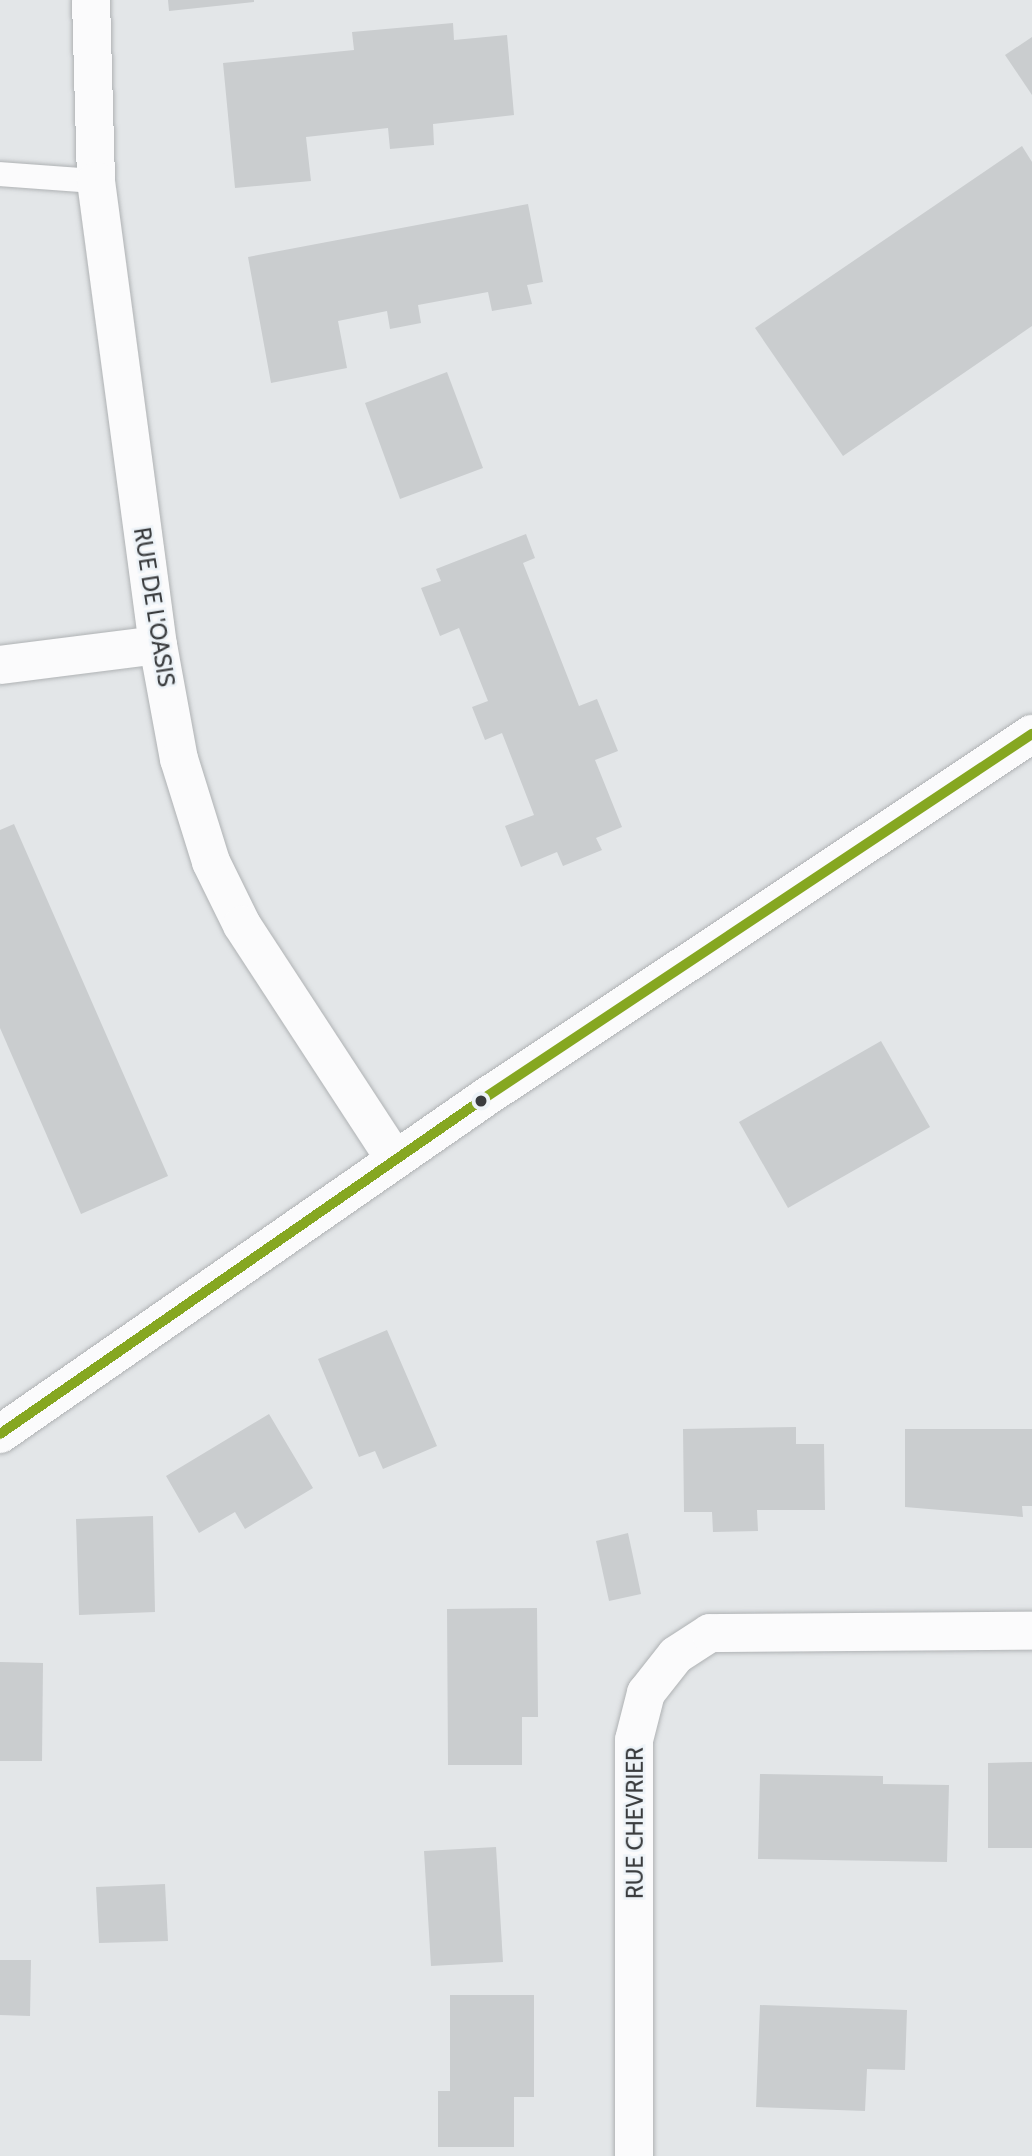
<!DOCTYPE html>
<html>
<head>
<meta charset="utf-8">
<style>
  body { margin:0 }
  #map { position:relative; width:1032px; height:2156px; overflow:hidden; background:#e3e6e8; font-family:Cabin,sans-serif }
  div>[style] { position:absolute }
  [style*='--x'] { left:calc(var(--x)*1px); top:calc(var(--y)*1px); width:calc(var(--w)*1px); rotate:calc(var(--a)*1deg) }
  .building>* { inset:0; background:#cacdcf }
  .roads { filter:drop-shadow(0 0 2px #afb2b4) drop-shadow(0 0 2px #afb2b4) }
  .lane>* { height:24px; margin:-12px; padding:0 12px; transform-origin:12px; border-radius:12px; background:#fbfbfc }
  .street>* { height:38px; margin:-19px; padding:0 19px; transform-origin:19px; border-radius:19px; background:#fbfbfc }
  .secondary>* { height:38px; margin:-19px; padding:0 19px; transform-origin:19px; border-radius:19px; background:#fbfbfc }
  .bus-1>* { height:10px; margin:-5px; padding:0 5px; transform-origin:5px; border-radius:5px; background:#86a721 }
  .dots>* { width:19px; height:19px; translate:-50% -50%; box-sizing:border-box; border:4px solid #edf3f8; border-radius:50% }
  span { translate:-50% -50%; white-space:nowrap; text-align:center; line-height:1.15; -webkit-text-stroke:5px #edf3f8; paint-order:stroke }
  .street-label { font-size:23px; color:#3a3c3e }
</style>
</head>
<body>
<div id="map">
  <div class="building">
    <i style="clip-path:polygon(168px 0,254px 0,254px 2px,169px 11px)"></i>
    <i style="clip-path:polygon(453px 23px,454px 40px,507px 35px,514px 115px,433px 124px,434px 145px,390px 149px,388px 128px,306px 137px,311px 181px,235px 188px,223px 63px,354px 50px,352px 32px)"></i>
    <i style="clip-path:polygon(1032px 37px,1032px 95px,1005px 55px)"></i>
    <i style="clip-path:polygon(1022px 146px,1032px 162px,1032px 326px,843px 456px,755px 328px)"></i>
    <i style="clip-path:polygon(528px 204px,543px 282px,527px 285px,532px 304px,492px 311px,488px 292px,418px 305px,421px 323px,390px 329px,387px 311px,338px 321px,347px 368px,271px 383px,248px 257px)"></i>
    <i style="clip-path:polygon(447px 372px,483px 468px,400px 499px,365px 403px)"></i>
    <i style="clip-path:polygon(526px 534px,535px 558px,523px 563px,579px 706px,597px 699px,618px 751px,595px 760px,622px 827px,596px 838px,602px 850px,563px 866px,557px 852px,521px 867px,505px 826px,534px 815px,502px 733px,485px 740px,472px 707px,488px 701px,459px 628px,440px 636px,421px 588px,441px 581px,436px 569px)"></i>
    <i style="clip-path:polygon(14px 824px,168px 1176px,81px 1214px,0 1028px,0 830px)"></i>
    <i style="clip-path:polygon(881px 1041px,930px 1127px,788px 1208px,739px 1122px)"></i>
    <i style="clip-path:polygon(387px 1330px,437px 1446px,383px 1469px,375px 1451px,359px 1457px,318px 1359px)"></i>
    <i style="clip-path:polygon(269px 1414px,313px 1488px,245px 1529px,235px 1512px,199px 1533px,166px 1476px)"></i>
    <i style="clip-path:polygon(796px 1427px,796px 1444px,824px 1444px,825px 1510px,757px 1510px,758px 1531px,713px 1532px,712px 1512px,684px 1512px,683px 1429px)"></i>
    <i style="clip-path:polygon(905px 1429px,1032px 1429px,1032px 1506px,1022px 1506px,1023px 1517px,905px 1507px)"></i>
    <i style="clip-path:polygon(153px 1516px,155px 1612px,79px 1615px,76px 1519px)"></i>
    <i style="clip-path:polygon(628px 1533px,641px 1594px,609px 1601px,596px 1541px)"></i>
    <i style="clip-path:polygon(537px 1608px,538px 1717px,522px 1717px,522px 1765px,448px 1765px,447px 1609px)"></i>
    <i style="clip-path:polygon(0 1662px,43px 1663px,42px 1761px,0 1761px)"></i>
    <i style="clip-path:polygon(1032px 1762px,1032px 1848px,988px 1848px,988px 1763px)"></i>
    <i style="clip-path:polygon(760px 1774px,883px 1776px,883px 1784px,949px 1785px,947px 1862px,758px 1859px)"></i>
    <i style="clip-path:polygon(496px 1847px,503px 1962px,431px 1966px,424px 1851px)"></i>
    <i style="clip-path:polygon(165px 1884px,168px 1941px,99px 1943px,96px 1887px)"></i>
    <i style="clip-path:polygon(0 1960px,31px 1960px,30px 2016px,0 2015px)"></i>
    <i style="clip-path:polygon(450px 1995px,534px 1995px,534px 2097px,514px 2097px,514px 2147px,438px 2147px,438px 2091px,450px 2091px)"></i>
    <i style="clip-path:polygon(760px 2005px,907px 2010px,905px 2070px,867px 2069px,865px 2111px,756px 2107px)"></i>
  </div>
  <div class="roads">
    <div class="lane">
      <i style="--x:0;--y:174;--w:96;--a:4.2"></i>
    </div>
    <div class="street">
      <i style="--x:91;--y:0;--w:181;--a:88.4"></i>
      <i style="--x:96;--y:181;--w:468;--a:82.4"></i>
      <i style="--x:158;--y:645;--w:116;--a:79.6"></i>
      <i style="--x:179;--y:759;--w:108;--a:72.7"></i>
      <i style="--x:211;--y:862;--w:70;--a:63.8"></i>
      <i style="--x:242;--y:925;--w:280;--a:56.9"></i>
      <i style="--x:0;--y:665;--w:159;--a:-7.2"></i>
      <i style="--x:634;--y:2156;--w:416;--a:-90"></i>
      <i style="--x:634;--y:1740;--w:49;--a:-75.7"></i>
      <i style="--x:646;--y:1693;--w:48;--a:-51.7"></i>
      <i style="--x:676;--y:1655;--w:40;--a:-32.9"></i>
      <i style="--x:710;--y:1633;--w:322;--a:-0.4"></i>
    </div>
    <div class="secondary">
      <i style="--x:0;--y:1434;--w:591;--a:-34.74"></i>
      <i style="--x:486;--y:1097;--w:656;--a:-33.62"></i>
    </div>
  </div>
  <div class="bus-1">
    <i style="--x:0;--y:1434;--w:591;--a:-34.74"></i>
    <i style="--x:486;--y:1097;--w:656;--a:-33.62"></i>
  </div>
  <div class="dots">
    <i style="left:481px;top:1101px;background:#3a3c3e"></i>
  </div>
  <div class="street-label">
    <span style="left:154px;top:607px;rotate:81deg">RUE DE L'OASIS</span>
    <span style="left:635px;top:1823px;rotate:-90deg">RUE CHEVRIER</span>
  </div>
</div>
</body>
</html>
